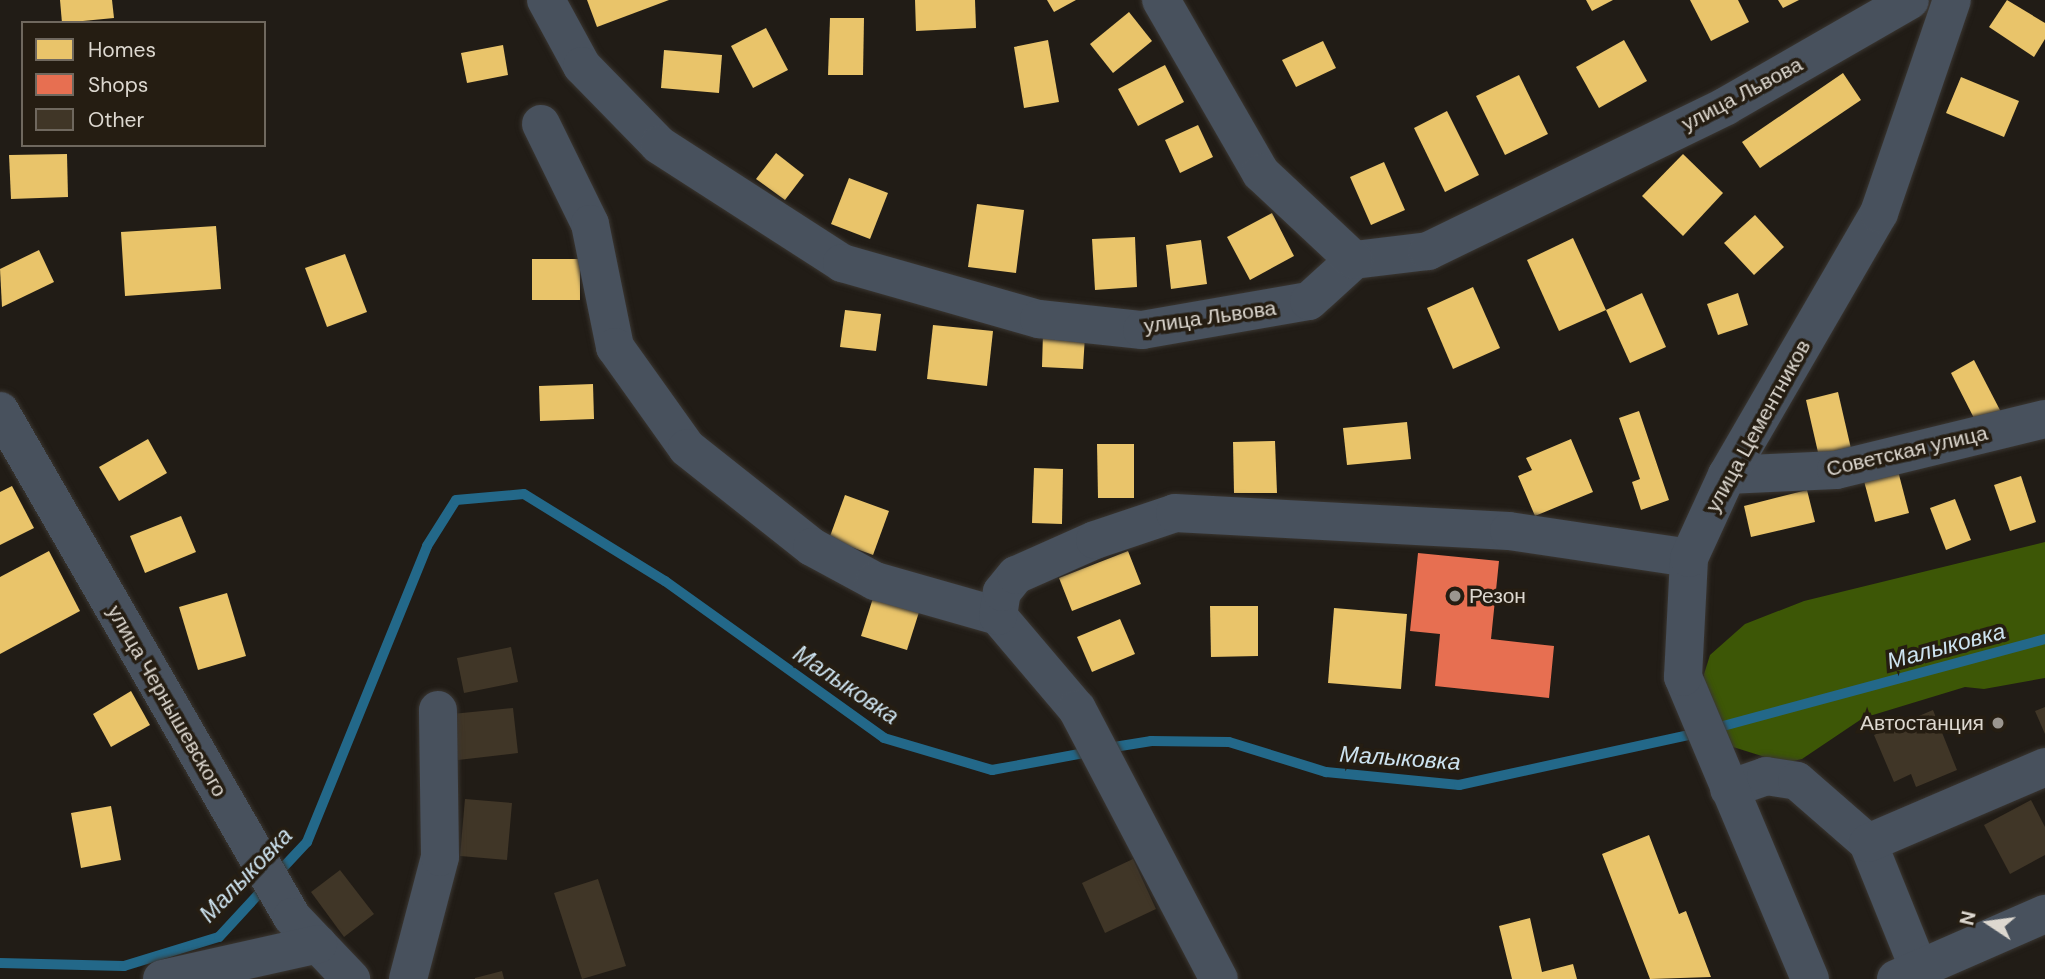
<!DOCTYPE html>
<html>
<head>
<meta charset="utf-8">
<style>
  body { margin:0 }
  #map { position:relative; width:2045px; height:979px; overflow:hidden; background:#211c16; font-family:"DM Sans",sans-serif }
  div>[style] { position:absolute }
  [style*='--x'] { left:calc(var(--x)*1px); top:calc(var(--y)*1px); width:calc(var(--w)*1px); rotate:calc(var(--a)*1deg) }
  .forest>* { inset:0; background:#3d5706 }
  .homes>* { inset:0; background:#e9c46a }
  .shops>* { inset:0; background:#e76f51 }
  .stream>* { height:10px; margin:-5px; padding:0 5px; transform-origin:5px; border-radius:5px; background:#236889 }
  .building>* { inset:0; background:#403627 }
  .roads { filter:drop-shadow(0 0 2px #3a3631) drop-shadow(0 0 2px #3a3631) }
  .minor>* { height:38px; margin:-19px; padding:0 19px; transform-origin:19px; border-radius:19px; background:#48515d }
  .dots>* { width:19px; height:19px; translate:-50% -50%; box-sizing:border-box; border:4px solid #251d12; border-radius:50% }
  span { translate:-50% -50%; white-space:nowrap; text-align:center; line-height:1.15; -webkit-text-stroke:7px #251d12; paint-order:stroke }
  .street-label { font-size:21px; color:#ddd8d0 }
  .poi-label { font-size:21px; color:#ddd8d0 }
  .left { translate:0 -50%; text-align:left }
  .right { translate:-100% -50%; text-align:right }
  .water-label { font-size:23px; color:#cde3f0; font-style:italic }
  .legend { position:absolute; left:21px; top:21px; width:245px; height:126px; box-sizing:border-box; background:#251d12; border:2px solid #6f685e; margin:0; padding:9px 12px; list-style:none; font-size:21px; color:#ddd8d0 }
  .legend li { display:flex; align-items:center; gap:14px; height:35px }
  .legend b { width:35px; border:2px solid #6f685e }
  .north { position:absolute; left:1954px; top:888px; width:70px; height:70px; -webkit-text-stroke:5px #251d12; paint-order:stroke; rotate:283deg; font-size:19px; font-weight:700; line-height:28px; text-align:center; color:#ddd8d0 }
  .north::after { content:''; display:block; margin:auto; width:24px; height:32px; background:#ddd8d0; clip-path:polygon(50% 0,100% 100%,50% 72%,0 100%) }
</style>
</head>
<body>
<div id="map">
  <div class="forest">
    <i style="clip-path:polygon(2045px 542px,2045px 678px,1984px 689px,1965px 687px,1863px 718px,1802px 759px,1784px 763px,1730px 746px,1705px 694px,1704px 674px,1710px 655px,1745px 624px,1804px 601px)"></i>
  </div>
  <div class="homes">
    <i style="clip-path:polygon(60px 0,112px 0,114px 18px,62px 23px)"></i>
    <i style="clip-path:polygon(587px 0,669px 0,597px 27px)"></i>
    <i style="clip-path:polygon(915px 0,975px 0,976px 28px,916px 31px)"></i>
    <i style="clip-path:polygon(1047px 0,1076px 0,1054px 12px)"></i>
    <i style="clip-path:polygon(1586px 0,1613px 0,1592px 11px)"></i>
    <i style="clip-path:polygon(1690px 0,1738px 0,1749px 22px,1711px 41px)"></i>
    <i style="clip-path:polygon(1778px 0,1799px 0,1783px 8px)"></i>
    <i style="clip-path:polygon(2007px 0,2045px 23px,2045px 39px,2034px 57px,1989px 27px)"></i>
    <i style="clip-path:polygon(1129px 12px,1152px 41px,1113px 73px,1090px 44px)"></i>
    <i style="clip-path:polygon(830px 18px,864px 18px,863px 75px,828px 75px)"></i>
    <i style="clip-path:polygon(766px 28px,788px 70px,753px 88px,731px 46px)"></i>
    <i style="clip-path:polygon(1048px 40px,1059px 102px,1024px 108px,1014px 47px)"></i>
    <i style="clip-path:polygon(1624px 40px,1647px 81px,1599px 108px,1576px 67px)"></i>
    <i style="clip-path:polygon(1323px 41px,1336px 68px,1296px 87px,1282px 60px)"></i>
    <i style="clip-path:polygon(503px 45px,508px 75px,467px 83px,461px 53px)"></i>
    <i style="clip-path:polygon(664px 50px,722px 55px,719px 93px,661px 88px)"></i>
    <i style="clip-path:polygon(1165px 65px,1184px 102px,1138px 126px,1118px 89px)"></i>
    <i style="clip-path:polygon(1843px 73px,1861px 100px,1760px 168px,1742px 142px)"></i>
    <i style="clip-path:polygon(1519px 75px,1548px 134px,1505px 155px,1476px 96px)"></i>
    <i style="clip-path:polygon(1961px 77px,2019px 101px,2004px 137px,1946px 113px)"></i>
    <i style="clip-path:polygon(1447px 111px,1479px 175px,1445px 192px,1414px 128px)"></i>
    <i style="clip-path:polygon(1198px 125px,1213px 157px,1180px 173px,1165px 140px)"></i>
    <i style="clip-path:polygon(776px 153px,804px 175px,785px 200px,756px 179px)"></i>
    <i style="clip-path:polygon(67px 154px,68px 197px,11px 199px,9px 155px)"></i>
    <i style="clip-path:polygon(1683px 154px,1723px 193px,1683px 236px,1642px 196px)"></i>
    <i style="clip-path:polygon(1384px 162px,1405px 210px,1371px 225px,1350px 177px)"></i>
    <i style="clip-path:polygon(849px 178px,888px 193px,870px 239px,831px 224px)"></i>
    <i style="clip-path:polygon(977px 204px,1024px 210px,1016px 273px,968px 267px)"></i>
    <i style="clip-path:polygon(1272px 213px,1294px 256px,1250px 280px,1227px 237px)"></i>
    <i style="clip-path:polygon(1755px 215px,1784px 247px,1754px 275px,1724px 243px)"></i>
    <i style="clip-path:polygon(216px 226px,221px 289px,125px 296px,121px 232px)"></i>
    <i style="clip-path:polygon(1135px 237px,1137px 287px,1095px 290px,1092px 239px)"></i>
    <i style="clip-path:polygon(1573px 238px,1606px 310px,1559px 331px,1527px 260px)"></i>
    <i style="clip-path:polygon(1201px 240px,1207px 284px,1171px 289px,1166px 245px)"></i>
    <i style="clip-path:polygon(39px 250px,54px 282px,2px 307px,0 269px)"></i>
    <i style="clip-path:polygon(345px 254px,367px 312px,327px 327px,305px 268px)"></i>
    <i style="clip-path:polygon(532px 259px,580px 259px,580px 300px,532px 300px)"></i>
    <i style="clip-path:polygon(1473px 287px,1500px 348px,1453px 369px,1427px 308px)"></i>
    <i style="clip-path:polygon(1642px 293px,1666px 347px,1630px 363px,1606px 310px)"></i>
    <i style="clip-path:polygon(1738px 293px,1748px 325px,1718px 335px,1707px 304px)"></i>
    <i style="clip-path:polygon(845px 310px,881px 314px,876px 351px,840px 347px)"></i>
    <i style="clip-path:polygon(933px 325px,993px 331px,987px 386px,927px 379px)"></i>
    <i style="clip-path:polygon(1043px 333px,1085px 335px,1083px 369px,1042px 367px)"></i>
    <i style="clip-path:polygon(1974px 360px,2001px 412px,1977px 424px,1951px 373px)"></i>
    <i style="clip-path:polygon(593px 384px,594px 419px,540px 421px,539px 386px)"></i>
    <i style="clip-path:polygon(1838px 392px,1852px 453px,1820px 461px,1806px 400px)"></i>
    <i style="clip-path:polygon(1639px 411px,1669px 500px,1641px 510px,1632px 482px,1640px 479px,1619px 418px)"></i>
    <i style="clip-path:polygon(1407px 422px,1411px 459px,1347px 465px,1343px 428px)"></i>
    <i style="clip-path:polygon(148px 439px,167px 473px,119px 501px,99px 467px)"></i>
    <i style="clip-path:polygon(1571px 439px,1593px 492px,1535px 516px,1518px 476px,1532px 470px,1526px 458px)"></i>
    <i style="clip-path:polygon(1275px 441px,1277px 493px,1234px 493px,1233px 442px)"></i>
    <i style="clip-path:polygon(1097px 444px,1134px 444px,1134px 498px,1098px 498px)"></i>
    <i style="clip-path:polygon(1034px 468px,1063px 469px,1062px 524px,1032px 523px)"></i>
    <i style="clip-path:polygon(1898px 471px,1909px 513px,1875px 522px,1864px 481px)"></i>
    <i style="clip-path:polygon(2021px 476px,2036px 522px,2010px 531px,1994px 485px)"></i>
    <i style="clip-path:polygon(12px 486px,34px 528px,0 545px,0 492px)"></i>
    <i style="clip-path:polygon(1807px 490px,1815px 522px,1751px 537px,1744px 506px)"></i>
    <i style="clip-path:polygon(845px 495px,889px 511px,873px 555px,829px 539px)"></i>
    <i style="clip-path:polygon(1955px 499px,1971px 540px,1946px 550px,1930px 508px)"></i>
    <i style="clip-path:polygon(181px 516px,196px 552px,145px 573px,130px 536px)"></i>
    <i style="clip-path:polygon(49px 551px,80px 611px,0 654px,0 577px)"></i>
    <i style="clip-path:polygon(1128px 551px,1141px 584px,1072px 611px,1059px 578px)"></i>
    <i style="clip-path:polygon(227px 593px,246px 656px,198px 670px,179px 607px)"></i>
    <i style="clip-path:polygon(874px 595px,920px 609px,907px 650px,861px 636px)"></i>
    <i style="clip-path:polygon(1210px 606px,1258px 606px,1258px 656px,1211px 657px)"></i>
    <i style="clip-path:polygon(1334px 608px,1407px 614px,1401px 689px,1328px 683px)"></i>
    <i style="clip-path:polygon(1120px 619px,1135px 654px,1092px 672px,1077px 637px)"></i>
    <i style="clip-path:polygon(131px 691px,150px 725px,111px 747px,93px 714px)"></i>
    <i style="clip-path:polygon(111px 806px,121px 860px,81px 868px,71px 813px)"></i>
    <i style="clip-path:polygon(1649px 835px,1679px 914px,1686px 911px,1711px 977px,1650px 979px,1602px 854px)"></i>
    <i style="clip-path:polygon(1530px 918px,1542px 972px,1573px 964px,1577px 979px,1512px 979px,1499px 926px)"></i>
  </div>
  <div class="shops">
    <i style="clip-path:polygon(1418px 553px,1499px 561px,1491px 639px,1554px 646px,1549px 698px,1435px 686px,1440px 634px,1410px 631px)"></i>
  </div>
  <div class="stream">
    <i style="--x:1712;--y:729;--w:345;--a:-15.1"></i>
    <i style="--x:1108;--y:748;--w:44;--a:-9.2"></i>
    <i style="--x:1151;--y:741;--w:78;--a:0.7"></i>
    <i style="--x:1229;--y:742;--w:102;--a:17.2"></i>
    <i style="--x:1326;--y:772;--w:134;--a:5.6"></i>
    <i style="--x:1459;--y:785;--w:244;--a:-12.3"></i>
    <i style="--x:277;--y:874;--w:44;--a:-46.8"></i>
    <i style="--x:307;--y:842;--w:319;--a:-67.9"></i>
    <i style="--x:427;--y:546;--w:54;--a:-57.8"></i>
    <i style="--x:456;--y:500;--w:68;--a:-5"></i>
    <i style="--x:524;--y:494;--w:166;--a:31.7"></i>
    <i style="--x:665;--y:581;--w:269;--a:35.6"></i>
    <i style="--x:884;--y:738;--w:113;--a:16.5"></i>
    <i style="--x:992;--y:770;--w:100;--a:-10.4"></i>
    <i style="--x:0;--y:963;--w:124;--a:1.4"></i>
    <i style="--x:124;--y:966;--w:99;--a:-17"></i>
    <i style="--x:219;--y:937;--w:67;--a:-47.4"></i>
  </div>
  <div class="building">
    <i style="clip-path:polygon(511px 647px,518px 682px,464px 693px,457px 658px)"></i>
    <i style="clip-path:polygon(2045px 707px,2045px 734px,2035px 711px)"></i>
    <i style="clip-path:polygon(513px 708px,518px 753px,458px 760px,452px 714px)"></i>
    <i style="clip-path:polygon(1933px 710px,1957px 770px,1916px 787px,1911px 774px,1894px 782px,1874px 735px)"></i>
    <i style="clip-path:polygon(465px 799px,512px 803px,507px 860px,460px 856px)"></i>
    <i style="clip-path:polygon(2031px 800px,2045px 827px,2045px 855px,2010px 874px,1984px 825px)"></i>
    <i style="clip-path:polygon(1133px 859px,1156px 909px,1105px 933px,1082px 883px)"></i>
    <i style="clip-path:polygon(340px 870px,374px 914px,344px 937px,311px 892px)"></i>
    <i style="clip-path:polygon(598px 879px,626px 966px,582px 979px,554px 893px)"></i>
    <i style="clip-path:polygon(502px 971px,504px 979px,475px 979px,475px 978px)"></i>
  </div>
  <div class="roads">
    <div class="minor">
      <i style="--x:546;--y:0;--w:75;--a:61.4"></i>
      <i style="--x:582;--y:66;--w:110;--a:45.7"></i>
      <i style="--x:659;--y:145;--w:218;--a:32.8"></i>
      <i style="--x:842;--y:263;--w:205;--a:15.9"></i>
      <i style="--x:1039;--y:319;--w:104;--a:6.1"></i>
      <i style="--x:1142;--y:330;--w:169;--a:-9.9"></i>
      <i style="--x:1309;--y:301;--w:61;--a:-42.3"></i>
      <i style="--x:1354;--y:260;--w:75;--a:-6.9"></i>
      <i style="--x:1428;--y:251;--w:331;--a:-25.9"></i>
      <i style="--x:1726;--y:106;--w:212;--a:-29.9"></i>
      <i style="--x:1161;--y:0;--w:200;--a:60"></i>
      <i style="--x:1261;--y:173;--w:127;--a:43.1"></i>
      <i style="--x:541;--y:124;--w:111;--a:63.9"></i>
      <i style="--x:590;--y:224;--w:126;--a:78.5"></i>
      <i style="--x:615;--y:347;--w:124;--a:54.5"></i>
      <i style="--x:687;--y:448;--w:159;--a:38.4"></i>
      <i style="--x:812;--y:547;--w:72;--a:28.4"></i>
      <i style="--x:875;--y:581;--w:128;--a:15.9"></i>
      <i style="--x:998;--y:616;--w:122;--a:49.7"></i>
      <i style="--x:1077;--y:709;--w:305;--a:62.3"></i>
      <i style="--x:0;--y:411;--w:584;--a:60.01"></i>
      <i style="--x:292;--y:917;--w:86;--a:46.4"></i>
      <i style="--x:1727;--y:475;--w:109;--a:-2.6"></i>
      <i style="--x:1836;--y:470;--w:215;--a:-13.7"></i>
      <i style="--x:998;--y:616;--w:24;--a:-81"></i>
      <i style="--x:1002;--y:592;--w:22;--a:-51"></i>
      <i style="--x:1016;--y:575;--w:86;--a:-23.9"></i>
      <i style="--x:1095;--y:540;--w:84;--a:-18.6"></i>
      <i style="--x:1175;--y:513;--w:334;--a:3.1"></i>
      <i style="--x:1509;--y:531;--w:182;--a:8.5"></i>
      <i style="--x:1729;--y:789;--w:39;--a:-19"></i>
      <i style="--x:1766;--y:776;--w:31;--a:9"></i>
      <i style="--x:1797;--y:781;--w:94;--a:41.1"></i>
      <i style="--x:1868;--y:843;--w:136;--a:68"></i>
      <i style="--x:1868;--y:843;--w:193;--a:-23.2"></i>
      <i style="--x:162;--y:979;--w:160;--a:-12.6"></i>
      <i style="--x:408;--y:979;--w:126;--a:-75.3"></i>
      <i style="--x:440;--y:857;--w:147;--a:-90.8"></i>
      <i style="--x:1810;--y:979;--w:328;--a:-112.8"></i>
      <i style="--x:1683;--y:677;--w:119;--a:-87.1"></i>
      <i style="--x:1689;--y:558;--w:91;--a:-65.4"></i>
      <i style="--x:1727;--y:475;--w:303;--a:-59.9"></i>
      <i style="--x:1879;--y:213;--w:225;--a:-71.1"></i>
      <i style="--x:1896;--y:979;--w:163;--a:-23.6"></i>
    </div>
  </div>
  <div class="dots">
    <i style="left:1455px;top:596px;background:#9b968f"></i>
    <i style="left:1998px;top:723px;background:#9b968f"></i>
  </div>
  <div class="street-label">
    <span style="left:1742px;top:94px;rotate:-28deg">улица Львова</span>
    <span style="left:1210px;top:317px;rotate:-8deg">улица Львова</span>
    <span style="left:1758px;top:426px;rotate:-61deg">улица Цементников</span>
    <span style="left:1907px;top:451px;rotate:-13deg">Советская улица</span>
    <span style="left:167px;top:701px;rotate:60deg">улица Чернышевского</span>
  </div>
  <div class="poi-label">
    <span class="left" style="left:1469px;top:596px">Резон</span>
    <span class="right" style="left:1984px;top:723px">Автостанция</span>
  </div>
  <div class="water-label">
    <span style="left:1946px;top:646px;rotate:-15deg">Малыковка</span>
    <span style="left:846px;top:685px;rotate:34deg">Малыковка</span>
    <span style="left:1400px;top:758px;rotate:4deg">Малыковка</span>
    <span style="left:246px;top:875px;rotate:-46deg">Малыковка</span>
  </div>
  <ul class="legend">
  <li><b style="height:19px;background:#e9c46a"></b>Homes</li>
  <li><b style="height:19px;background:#e76f51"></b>Shops</li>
  <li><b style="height:19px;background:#403627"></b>Other</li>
  </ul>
  <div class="north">N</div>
</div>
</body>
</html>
